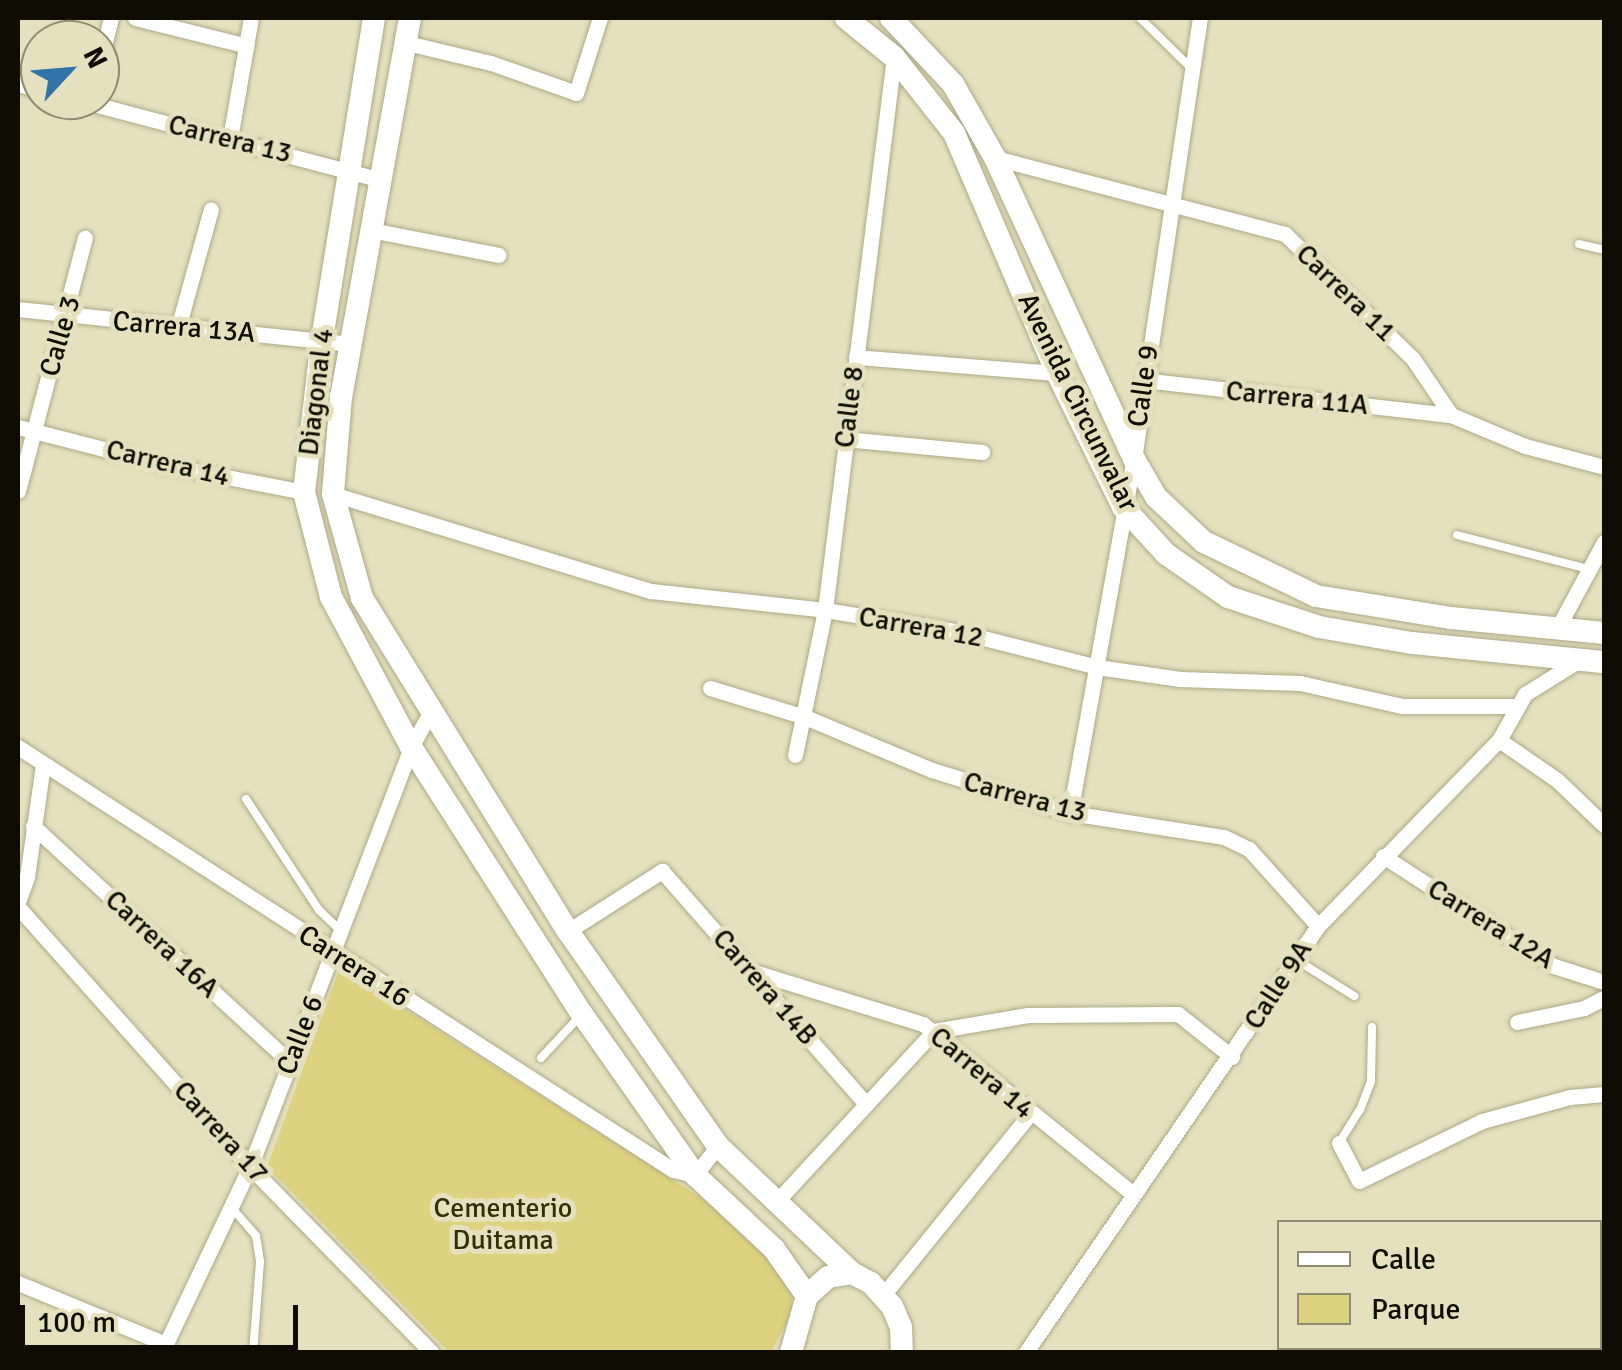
<!DOCTYPE html>
<html>
<head>
<meta charset="utf-8">
<style>
  body { margin:0 }
  #map { position:relative; width:1622px; height:1370px; overflow:hidden; background:#e5e1be; font-family:Signika,sans-serif }
  div>[style] { position:absolute }
  [style*='--x'] { left:calc(var(--x)*1px); top:calc(var(--y)*1px); width:calc(var(--w)*1px); rotate:calc(var(--a)*1deg) }
  .green>* { inset:0; background:#ddd27f }
  .roads { filter:drop-shadow(0 0 2px #ada988) drop-shadow(0 0 2px #ada988) }
  .lane>* { height:8px; margin:-4px; padding:0 4px; transform-origin:4px; border-radius:4px; background:#fff }
  .street>* { height:15px; margin:-7.5px; padding:0 7.5px; transform-origin:7.5px; border-radius:7.5px; background:#fff }
  .secondary>* { height:22px; margin:-11px; padding:0 11px; transform-origin:11px; border-radius:11px; background:#fff }
  span { translate:-50% -50%; white-space:nowrap; text-align:center; line-height:1.15; -webkit-text-stroke:10px #e5e1be; paint-order:stroke }
  .street-label { font-size:28px; color:#0f0d03 }
  .park-label { font-size:28px; color:#332e03 }
  .frame { position:absolute; inset:0; border:20px solid #0f0d03; pointer-events:none }
  .legend { position:absolute; left:1277px; top:1220px; width:325px; height:130px; box-sizing:border-box; background:#e5e1be; border:2px solid #8f8c73; margin:0; padding:12px 18px; list-style:none; font-size:30px; color:#0f0d03 }
  .legend li { display:flex; align-items:center; gap:20px; height:50px }
  .legend b { width:50px; border:2px solid #8f8c73 }
  .north { position:absolute; left:20px; top:20px; width:100px; height:100px; box-sizing:border-box; background:#e5e1be; border:2px solid #8f8c73; border-radius:50%; rotate:64deg; font-size:28px; font-weight:700; line-height:40px; text-align:center; color:#0f0d03 }
  .north::after { content:''; display:block; margin:auto; width:35px; height:45px; background:#3074a9; clip-path:polygon(50% 0,100% 100%,50% 72%,0 100%) }
  .scale { position:absolute; left:20px; top:1305px; width:278px; height:45px; box-sizing:border-box; border:5px solid #0f0d03; border-top:0; padding-left:12px; font-size:30px; line-height:35px; white-space:nowrap; color:#0f0d03; -webkit-text-stroke:8px #e5e1be; paint-order:stroke }
</style>
</head>
<body>
<div id="map">
  <div class="green">
    <i style="clip-path:polygon(340px 968px,714px 1206px,753px 1240px,791px 1283px,792px 1313px,771px 1352px,449px 1352px,267px 1167px)"></i>
  </div>
  <div class="roads">
    <div class="lane">
      <i style="--x:1140;--y:18;--w:70;--a:44.4"></i>
      <i style="--x:1579;--y:244;--w:26;--a:13"></i>
      <i style="--x:1457;--y:535;--w:135;--a:14.5"></i>
      <i style="--x:246;--y:799;--w:133;--a:56.7"></i>
      <i style="--x:319;--y:910;--w:28;--a:44"></i>
      <i style="--x:1295;--y:959;--w:70;--a:32.1"></i>
      <i style="--x:541;--y:1058;--w:56;--a:-47.2"></i>
      <i style="--x:1339;--y:1143;--w:39;--a:-58"></i>
      <i style="--x:1360;--y:1110;--w:31;--a:-69"></i>
      <i style="--x:1371;--y:1081;--w:54;--a:-88.9"></i>
      <i style="--x:231;--y:1207;--w:38;--a:49"></i>
      <i style="--x:256;--y:1236;--w:26;--a:81"></i>
      <i style="--x:260;--y:1262;--w:90;--a:94.4"></i>
    </div>
    <div class="street">
      <i style="--x:135;--y:18;--w:115;--a:14"></i>
      <i style="--x:407;--y:43;--w:86;--a:13.4"></i>
      <i style="--x:491;--y:63;--w:90;--a:19.4"></i>
      <i style="--x:576;--y:93;--w:79;--a:-72.3"></i>
      <i style="--x:100;--y:62;--w:45;--a:-76"></i>
      <i style="--x:18;--y:84;--w:23;--a:15"></i>
      <i style="--x:78;--y:100;--w:313;--a:14.8"></i>
      <i style="--x:230;--y:139;--w:123;--a:-80.2"></i>
      <i style="--x:995;--y:158;--w:300;--a:14.7"></i>
      <i style="--x:1285;--y:234;--w:179;--a:44.3"></i>
      <i style="--x:1413;--y:359;--w:68;--a:55.8"></i>
      <i style="--x:1451;--y:415;--w:80;--a:22.7"></i>
      <i style="--x:1525;--y:446;--w:82;--a:14.9"></i>
      <i style="--x:371;--y:230;--w:130;--a:11.1"></i>
      <i style="--x:18;--y:309;--w:334;--a:6"></i>
      <i style="--x:178;--y:328;--w:123;--a:-74.5"></i>
      <i style="--x:856;--y:357;--w:202;--a:4.6"></i>
      <i style="--x:1143;--y:380;--w:310;--a:6.5"></i>
      <i style="--x:18;--y:427;--w:157;--a:14.4"></i>
      <i style="--x:170;--y:466;--w:136;--a:11"></i>
      <i style="--x:844;--y:439;--w:139;--a:5.4"></i>
      <i style="--x:18;--y:491;--w:262;--a:-75.2"></i>
      <i style="--x:333;--y:494;--w:332;--a:17"></i>
      <i style="--x:651;--y:591;--w:175;--a:6.2"></i>
      <i style="--x:825;--y:610;--w:133;--a:9.1"></i>
      <i style="--x:956;--y:631;--w:146;--a:14.3"></i>
      <i style="--x:1097;--y:667;--w:84;--a:8.2"></i>
      <i style="--x:1180;--y:679;--w:120;--a:1.9"></i>
      <i style="--x:1300;--y:683;--w:105;--a:12.7"></i>
      <i style="--x:1402;--y:706;--w:116;--a:0"></i>
      <i style="--x:1557;--y:629;--w:99;--a:-61.6"></i>
      <i style="--x:710;--y:688;--w:99;--a:17"></i>
      <i style="--x:805;--y:717;--w:138;--a:22.7"></i>
      <i style="--x:932;--y:770;--w:145;--a:17.3"></i>
      <i style="--x:1070;--y:813;--w:156;--a:8.9"></i>
      <i style="--x:1224;--y:837;--w:28;--a:26"></i>
      <i style="--x:1249;--y:849;--w:103;--a:48.1"></i>
      <i style="--x:1499;--y:740;--w:70;--a:34.6"></i>
      <i style="--x:1557;--y:780;--w:65;--a:43.8"></i>
      <i style="--x:18;--y:747;--w:780;--a:32.85"></i>
      <i style="--x:673;--y:1170;--w:23;--a:13"></i>
      <i style="--x:695;--y:1175;--w:37;--a:-52"></i>
      <i style="--x:795;--y:755;--w:148;--a:-78.3"></i>
      <i style="--x:825;--y:610;--w:557;--a:-82.89"></i>
      <i style="--x:1070;--y:813;--w:360;--a:-79.8"></i>
      <i style="--x:1134;--y:459;--w:446;--a:-81.5"></i>
      <i style="--x:33;--y:826;--w:349;--a:42.6"></i>
      <i style="--x:1383;--y:856;--w:203;--a:32.8"></i>
      <i style="--x:1554;--y:966;--w:52;--a:17.7"></i>
      <i style="--x:18;--y:902;--w:27;--a:-70"></i>
      <i style="--x:27;--y:877;--w:114;--a:-81.9"></i>
      <i style="--x:18;--y:907;--w:348;--a:48.3"></i>
      <i style="--x:250;--y:1167;--w:259;--a:45.6"></i>
      <i style="--x:568;--y:931;--w:112;--a:-32.6"></i>
      <i style="--x:662;--y:871;--w:310;--a:48.8"></i>
      <i style="--x:754;--y:972;--w:177;--a:17.1"></i>
      <i style="--x:923;--y:1024;--w:270;--a:39"></i>
      <i style="--x:1517;--y:1022;--w:68;--a:-11.8"></i>
      <i style="--x:1584;--y:1008;--w:22;--a:-27"></i>
      <i style="--x:934;--y:1031;--w:95;--a:-9.7"></i>
      <i style="--x:1028;--y:1015;--w:150;--a:-0.4"></i>
      <i style="--x:1178;--y:1014;--w:69;--a:38.5"></i>
      <i style="--x:1339;--y:1143;--w:43;--a:62.2"></i>
      <i style="--x:1359;--y:1181;--w:137;--a:-26"></i>
      <i style="--x:1482;--y:1121;--w:91;--a:-15.3"></i>
      <i style="--x:1570;--y:1097;--w:34;--a:-5"></i>
      <i style="--x:777;--y:1201;--w:231;--a:-47.3"></i>
      <i style="--x:18;--y:1283;--w:160;--a:22.4"></i>
      <i style="--x:884;--y:1294;--w:232;--a:-51"></i>
      <i style="--x:162;--y:1352;--w:205;--a:-64.6"></i>
      <i style="--x:250;--y:1167;--w:450;--a:-69"></i>
      <i style="--x:411;--y:747;--w:39;--a:-61"></i>
      <i style="--x:1026;--y:1352;--w:516;--a:-55.57"></i>
      <i style="--x:1318;--y:926;--w:260;--a:-45.8"></i>
      <i style="--x:1499;--y:740;--w:53;--a:-60.5"></i>
      <i style="--x:1525;--y:694;--w:62;--a:-31.9"></i>
    </div>
    <div class="secondary">
      <i style="--x:374;--y:18;--w:325;--a:99.2"></i>
      <i style="--x:322;--y:339;--w:154;--a:96.7"></i>
      <i style="--x:304;--y:492;--w:108;--a:75.6"></i>
      <i style="--x:331;--y:597;--w:170;--a:61.9"></i>
      <i style="--x:411;--y:747;--w:317;--a:57.4"></i>
      <i style="--x:582;--y:1014;--w:197;--a:54.9"></i>
      <i style="--x:695;--y:1175;--w:108;--a:43.1"></i>
      <i style="--x:774;--y:1249;--w:57;--a:54.9"></i>
      <i style="--x:410;--y:18;--w:384;--a:100.3"></i>
      <i style="--x:341;--y:396;--w:98;--a:94.7"></i>
      <i style="--x:333;--y:494;--w:108;--a:74.4"></i>
      <i style="--x:362;--y:598;--w:392;--a:58.3"></i>
      <i style="--x:568;--y:931;--w:262;--a:55.1"></i>
      <i style="--x:718;--y:1146;--w:185;--a:43.5"></i>
      <i style="--x:846;--y:18;--w:62;--a:39.1"></i>
      <i style="--x:894;--y:57;--w:97;--a:51.7"></i>
      <i style="--x:954;--y:133;--w:261;--a:66.8"></i>
      <i style="--x:1057;--y:373;--w:149;--a:63.8"></i>
      <i style="--x:1123;--y:507;--w:64;--a:47.5"></i>
      <i style="--x:1166;--y:554;--w:75;--a:34.7"></i>
      <i style="--x:1228;--y:597;--w:96;--a:18.2"></i>
      <i style="--x:1319;--y:627;--w:94;--a:9.8"></i>
      <i style="--x:1412;--y:643;--w:193;--a:5.7"></i>
      <i style="--x:891;--y:18;--w:91;--a:46.8"></i>
      <i style="--x:953;--y:84;--w:85;--a:60.4"></i>
      <i style="--x:995;--y:158;--w:332;--a:65.2"></i>
      <i style="--x:1134;--y:459;--w:44;--a:59.9"></i>
      <i style="--x:1156;--y:497;--w:66;--a:43.2"></i>
      <i style="--x:1204;--y:542;--w:124;--a:25.7"></i>
      <i style="--x:1316;--y:596;--w:137;--a:9.3"></i>
      <i style="--x:1451;--y:618;--w:154;--a:5.6"></i>
      <i style="--x:791;--y:1352;--w:58;--a:-74.1"></i>
      <i style="--x:807;--y:1296;--w:28;--a:-42"></i>
      <i style="--x:828;--y:1277;--w:24;--a:-9"></i>
      <i style="--x:852;--y:1273;--w:21;--a:28"></i>
      <i style="--x:871;--y:1283;--w:31;--a:48"></i>
      <i style="--x:892;--y:1306;--w:23;--a:67"></i>
      <i style="--x:901;--y:1327;--w:25;--a:88"></i>
    </div>
  </div>
  <div class="street-label">
    <span style="left:230px;top:139px;rotate:14deg">Carrera 13</span>
    <span style="left:1346px;top:293px;rotate:44deg">Carrera 11</span>
    <span style="left:184px;top:327px;rotate:5deg">Carrera 13A</span>
    <span style="left:60px;top:336px;rotate:-74deg">Calle 3</span>
    <span style="left:1143px;top:386px;rotate:-82deg">Calle 9</span>
    <span style="left:316px;top:392px;rotate:-83deg">Diagonal 4</span>
    <span style="left:1297px;top:398px;rotate:6deg">Carrera 11A</span>
    <span style="left:1078px;top:402px;rotate:64deg">Avenida Circunvalar</span>
    <span style="left:849px;top:407px;rotate:-83deg">Calle 8</span>
    <span style="left:168px;top:463px;rotate:13deg">Carrera 14</span>
    <span style="left:921px;top:627px;rotate:10deg">Carrera 12</span>
    <span style="left:1025px;top:797px;rotate:15deg">Carrera 13</span>
    <span style="left:1491px;top:924px;rotate:32deg">Carrera 12A</span>
    <span style="left:162px;top:944px;rotate:43deg">Carrera 16A</span>
    <span style="left:354px;top:966px;rotate:33deg">Carrera 16</span>
    <span style="left:1278px;top:985px;rotate:-57deg">Calle 9A</span>
    <span style="left:765px;top:987px;rotate:49deg">Carrera 14B</span>
    <span style="left:300px;top:1035px;rotate:-69deg">Calle 6</span>
    <span style="left:982px;top:1073px;rotate:40deg">Carrera 14</span>
    <span style="left:221px;top:1132px;rotate:48deg">Carrera 17</span>
  </div>
  <div class="park-label">
    <span style="left:503px;top:1224px">Cementerio<br>Duitama</span>
  </div>
  <div class="frame"></div>
  <ul class="legend">
  <li><b style="height:12px;background:#fff"></b>Calle</li>
  <li><b style="height:28px;background:#ddd27f"></b>Parque</li>
  </ul>
  <div class="north">N</div>
  <div class="scale">100 m</div>
</div>
</body>
</html>
